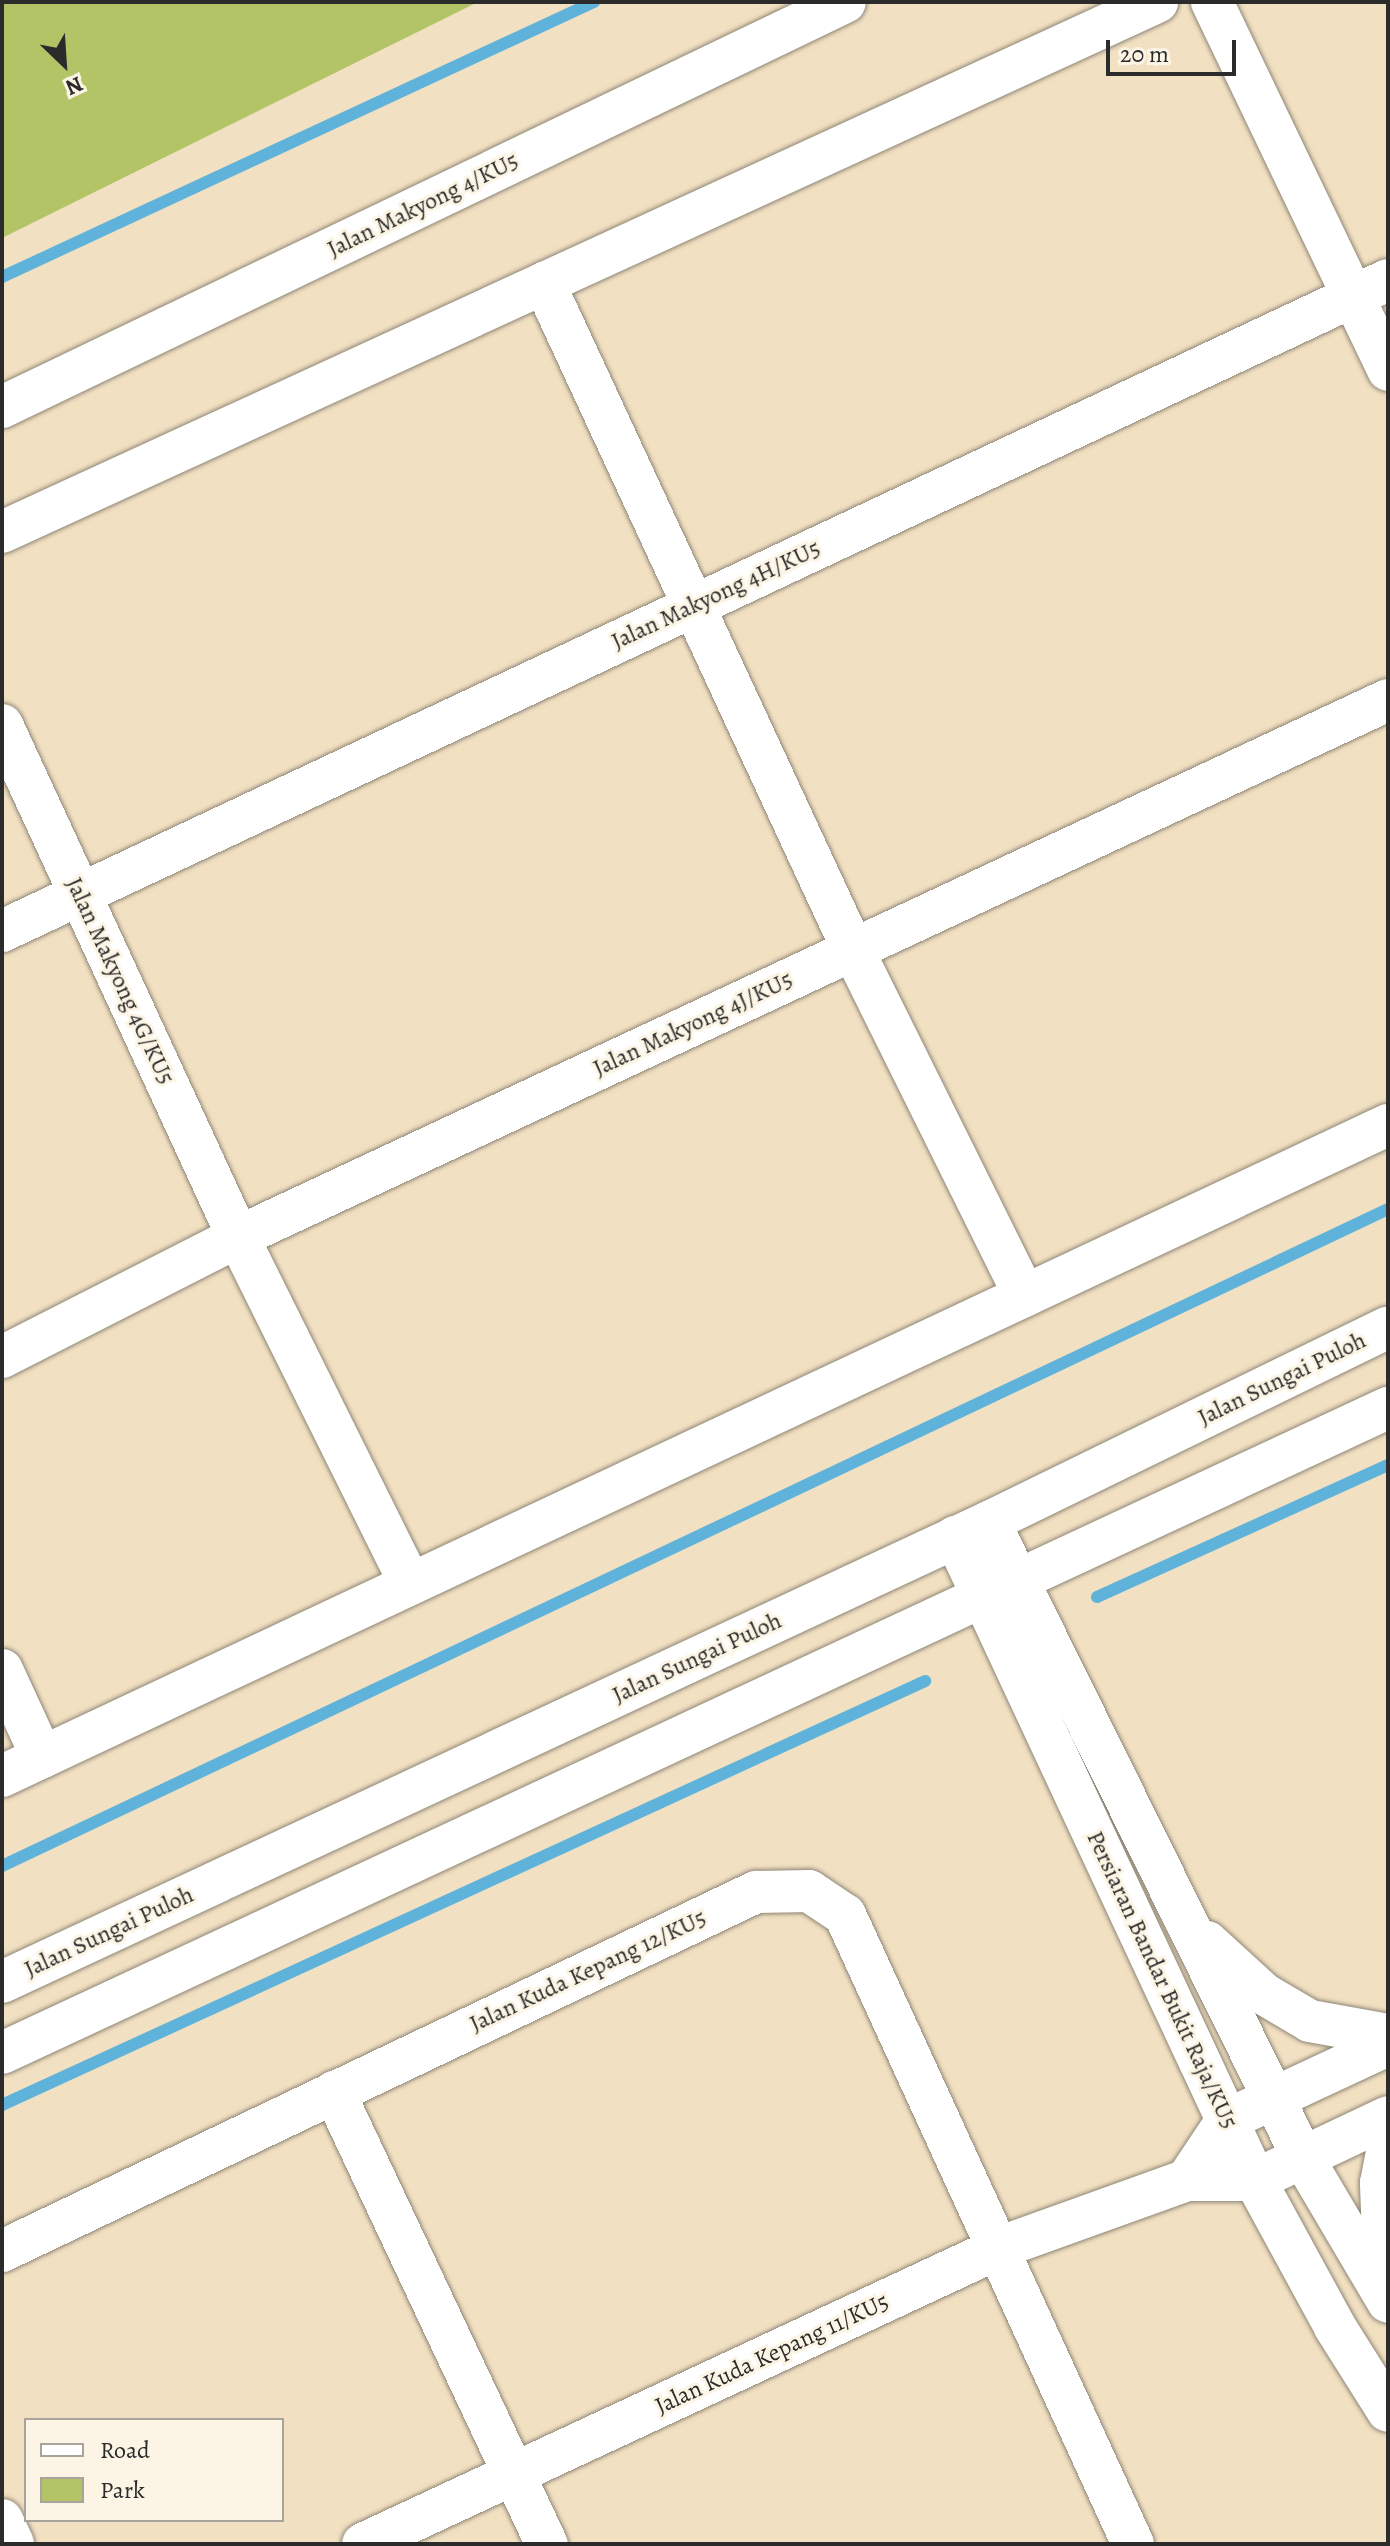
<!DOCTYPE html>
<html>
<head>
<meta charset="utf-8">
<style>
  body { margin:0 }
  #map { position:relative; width:1390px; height:2546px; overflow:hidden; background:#f2e0c2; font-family:Alegreya,serif }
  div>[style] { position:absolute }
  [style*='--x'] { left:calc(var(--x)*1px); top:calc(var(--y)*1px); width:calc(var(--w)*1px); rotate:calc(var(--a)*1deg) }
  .green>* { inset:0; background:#b3c467 }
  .stream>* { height:12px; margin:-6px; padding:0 6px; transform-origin:6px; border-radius:6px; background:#5fb3db }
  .roads { filter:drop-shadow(0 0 2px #8e8676) drop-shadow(0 0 2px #8e8676) }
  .minor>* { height:42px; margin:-21px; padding:0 21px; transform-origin:21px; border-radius:21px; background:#fff }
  span { translate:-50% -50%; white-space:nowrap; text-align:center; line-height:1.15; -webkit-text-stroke:6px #fcf5e5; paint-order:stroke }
  .street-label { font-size:24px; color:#2b2b2b }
  .frame { position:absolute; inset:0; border:4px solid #2b2b2b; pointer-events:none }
  .legend { position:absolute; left:24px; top:2418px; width:260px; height:104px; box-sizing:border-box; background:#fcf5e5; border:2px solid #a8a49b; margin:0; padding:10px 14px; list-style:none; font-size:24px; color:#2b2b2b }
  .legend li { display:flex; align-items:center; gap:16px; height:40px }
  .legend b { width:40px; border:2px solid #a8a49b }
  .north { position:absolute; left:24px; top:24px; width:80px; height:80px; -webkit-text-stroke:6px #fcf5e5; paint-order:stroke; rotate:155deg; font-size:22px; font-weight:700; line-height:32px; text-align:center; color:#2b2b2b }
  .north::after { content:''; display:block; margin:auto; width:28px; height:36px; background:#2b2b2b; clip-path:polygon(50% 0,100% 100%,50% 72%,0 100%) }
  .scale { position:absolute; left:1106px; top:40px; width:130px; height:36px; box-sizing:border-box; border:4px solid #2b2b2b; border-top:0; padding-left:10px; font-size:24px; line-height:28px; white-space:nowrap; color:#2b2b2b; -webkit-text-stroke:6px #fcf5e5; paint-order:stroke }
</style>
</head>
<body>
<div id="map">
  <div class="green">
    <i style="clip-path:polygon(2px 2px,478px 2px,2px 238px)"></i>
  </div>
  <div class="stream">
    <i style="--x:2;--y:277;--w:653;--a:-24.92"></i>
    <i style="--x:1097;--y:1597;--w:320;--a:-24.4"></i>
    <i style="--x:2;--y:1866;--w:1534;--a:-25.36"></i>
    <i style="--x:2;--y:2105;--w:1016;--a:-24.67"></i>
  </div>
  <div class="roads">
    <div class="minor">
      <i style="--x:1212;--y:2;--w:408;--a:64.4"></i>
      <i style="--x:544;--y:283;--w:735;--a:65.14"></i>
      <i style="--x:853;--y:950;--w:386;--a:63.6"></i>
      <i style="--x:2;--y:407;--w:935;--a:-25.66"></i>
      <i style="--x:2;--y:532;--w:1271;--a:-24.65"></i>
      <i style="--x:2;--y:725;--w:564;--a:65.25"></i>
      <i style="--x:238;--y:1237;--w:387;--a:63.6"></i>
      <i style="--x:2;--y:931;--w:1531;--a:-25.16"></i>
      <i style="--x:2;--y:1357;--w:265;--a:-27"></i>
      <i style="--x:238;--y:1237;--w:1269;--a:-25.03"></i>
      <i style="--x:989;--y:1522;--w:709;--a:63.72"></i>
      <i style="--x:1303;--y:2158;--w:167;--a:59.4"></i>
      <i style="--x:955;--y:1537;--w:710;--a:64.99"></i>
      <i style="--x:1255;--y:2180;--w:167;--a:61.4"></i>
      <i style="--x:1335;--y:2327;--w:99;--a:57.8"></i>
      <i style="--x:2;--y:1670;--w:96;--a:65.3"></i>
      <i style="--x:2;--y:1776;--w:1531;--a:-25.16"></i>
      <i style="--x:1207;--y:1942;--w:77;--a:42.4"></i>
      <i style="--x:1264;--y:1994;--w:53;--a:30.4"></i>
      <i style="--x:1310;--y:2021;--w:79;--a:10.2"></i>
      <i style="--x:2;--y:1982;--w:1089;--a:-24.99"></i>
      <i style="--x:989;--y:1522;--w:444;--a:-26"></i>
      <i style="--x:2;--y:2053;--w:1529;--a:-24.96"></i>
      <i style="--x:334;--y:2092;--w:500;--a:64.8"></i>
      <i style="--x:1187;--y:2180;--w:72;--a:-56.3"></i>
      <i style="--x:1227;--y:2120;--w:178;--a:-25"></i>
      <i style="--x:2;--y:2251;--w:835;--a:-25.46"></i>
      <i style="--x:756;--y:1892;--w:53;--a:-1.1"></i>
      <i style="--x:809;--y:1891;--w:43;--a:33.7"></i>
      <i style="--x:845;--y:1915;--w:692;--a:65.4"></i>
      <i style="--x:1385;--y:2289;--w:106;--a:-92.2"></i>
      <i style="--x:1381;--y:2183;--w:37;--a:-79"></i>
      <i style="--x:2;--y:2520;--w:26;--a:65"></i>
      <i style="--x:363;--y:2544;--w:704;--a:-24.96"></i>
      <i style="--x:1001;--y:2247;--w:198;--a:-19.8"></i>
      <i style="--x:1187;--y:2180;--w:68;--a:0"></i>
      <i style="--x:1255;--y:2180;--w:147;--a:-25.3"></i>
    </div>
  </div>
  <div class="street-label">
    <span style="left:423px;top:205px;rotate:-26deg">Jalan Makyong 4/KU5</span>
    <span style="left:716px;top:595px;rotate:-25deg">Jalan Makyong 4H/KU5</span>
    <span style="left:120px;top:981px;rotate:65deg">Jalan Makyong 4G/KU5</span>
    <span style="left:693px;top:1024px;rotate:-25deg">Jalan Makyong 4J/KU5</span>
    <span style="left:1282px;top:1379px;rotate:-26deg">Jalan Sungai Puloh</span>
    <span style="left:697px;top:1658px;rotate:-25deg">Jalan Sungai Puloh</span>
    <span style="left:109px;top:1932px;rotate:-25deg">Jalan Sungai Puloh</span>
    <span style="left:588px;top:1971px;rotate:-25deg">Jalan Kuda Kepang 12/KU5</span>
    <span style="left:1162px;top:1980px;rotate:65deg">Persiaran Bandar Bukit Raja/KU5</span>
    <span style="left:772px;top:2354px;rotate:-25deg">Jalan Kuda Kepang 11/KU5</span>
  </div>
  <div class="frame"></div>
  <ul class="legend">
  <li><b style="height:10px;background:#fff"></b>Road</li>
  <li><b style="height:22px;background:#b3c467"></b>Park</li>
  </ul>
  <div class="north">N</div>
  <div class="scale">20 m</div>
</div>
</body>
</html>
